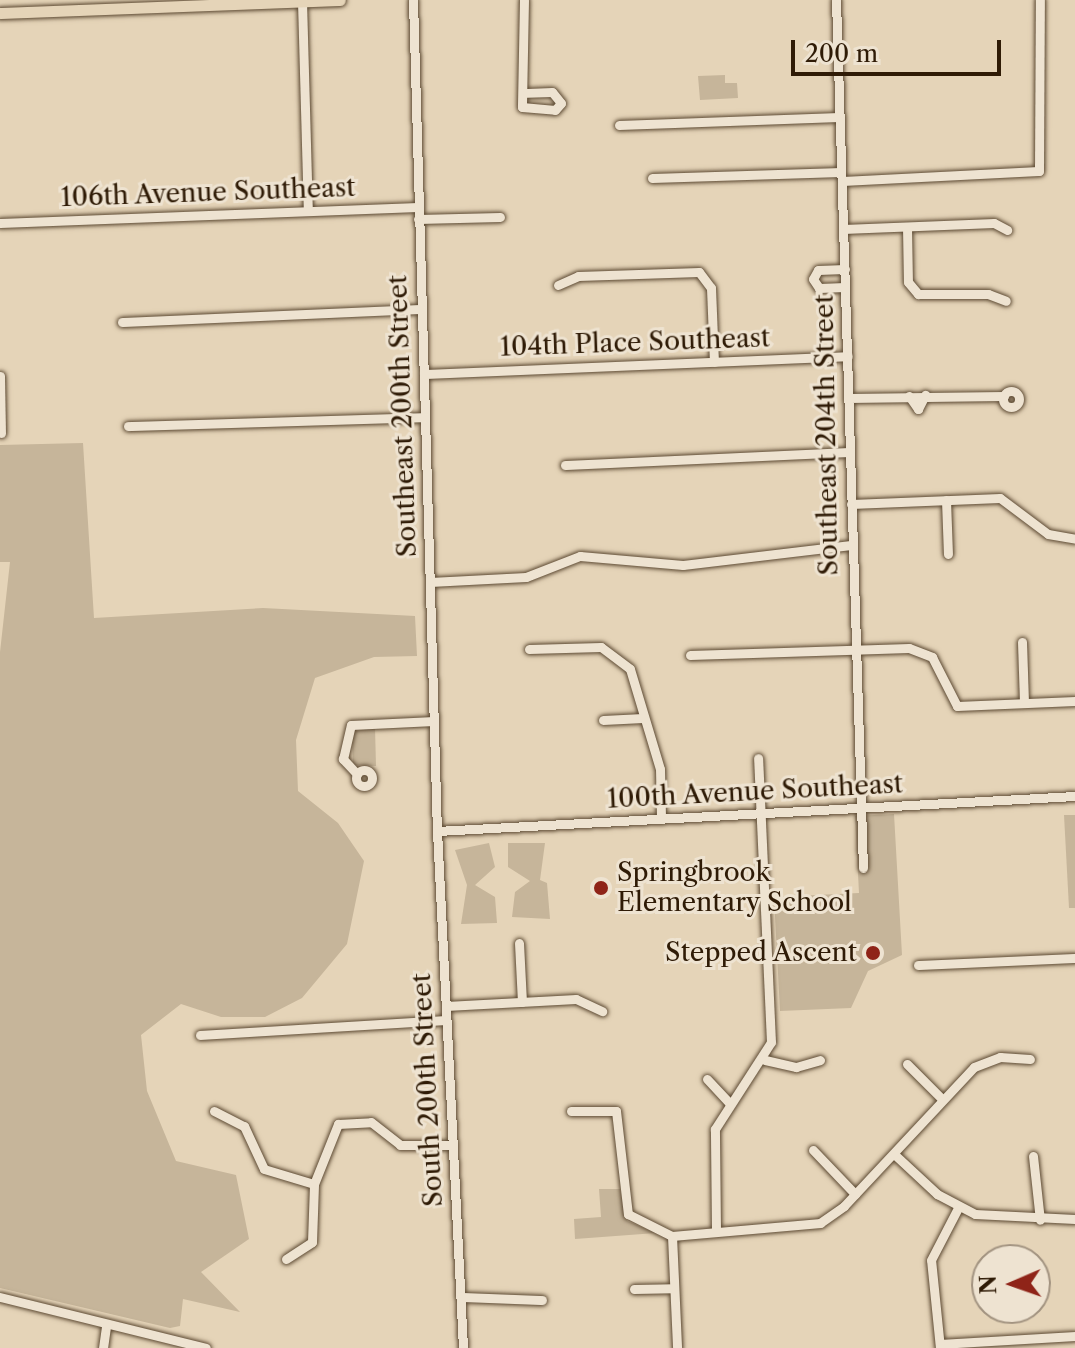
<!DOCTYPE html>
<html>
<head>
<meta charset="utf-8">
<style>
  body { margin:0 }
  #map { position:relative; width:1075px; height:1348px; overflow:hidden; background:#e5d4b8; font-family:"Libre Caslon Text",serif }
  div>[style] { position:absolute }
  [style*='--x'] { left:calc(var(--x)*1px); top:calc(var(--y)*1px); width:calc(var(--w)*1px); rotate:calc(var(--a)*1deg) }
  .green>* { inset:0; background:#c6b59a }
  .roads { filter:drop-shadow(0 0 2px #5c4932) drop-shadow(0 0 2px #5c4932) }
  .minor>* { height:9px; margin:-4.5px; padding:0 4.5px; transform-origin:4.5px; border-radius:4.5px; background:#eee3d1 }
  .minor>.ring { margin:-4.5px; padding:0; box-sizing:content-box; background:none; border:9px solid #eee3d1; border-radius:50% }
  .major>* { height:11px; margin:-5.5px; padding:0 5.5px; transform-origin:5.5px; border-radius:5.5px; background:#e5d4b8 }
  .dots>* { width:22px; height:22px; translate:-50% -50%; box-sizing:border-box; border:4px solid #eee3d1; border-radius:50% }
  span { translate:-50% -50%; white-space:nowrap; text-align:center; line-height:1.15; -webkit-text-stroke:6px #eee3d1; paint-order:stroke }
  .street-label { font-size:26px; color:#2f1b06 }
  .poi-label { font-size:26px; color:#2f1b06 }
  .left { translate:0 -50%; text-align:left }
  .right { translate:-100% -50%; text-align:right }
  .north { position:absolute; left:971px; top:1244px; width:80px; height:80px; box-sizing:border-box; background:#eee3d1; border:2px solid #a29380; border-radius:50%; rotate:268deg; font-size:22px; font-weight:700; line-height:32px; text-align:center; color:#2f1b06 }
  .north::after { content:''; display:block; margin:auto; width:28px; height:36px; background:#8f2418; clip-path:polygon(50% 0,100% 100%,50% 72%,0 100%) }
  .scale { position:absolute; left:791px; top:40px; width:210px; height:36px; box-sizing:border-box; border:4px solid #2f1b06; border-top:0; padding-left:10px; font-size:24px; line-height:28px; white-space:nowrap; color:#2f1b06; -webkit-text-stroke:6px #eee3d1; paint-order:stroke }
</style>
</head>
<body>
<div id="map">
  <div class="green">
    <i style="clip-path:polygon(725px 75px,725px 83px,737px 83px,738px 98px,700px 100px,698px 76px)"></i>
    <i style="clip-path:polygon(83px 443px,94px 618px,263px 608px,415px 616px,417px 656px,374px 657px,315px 678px,296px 740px,298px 791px,338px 823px,364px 861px,347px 944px,302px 998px,265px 1017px,221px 1017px,181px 1004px,141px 1035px,147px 1091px,176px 1161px,236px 1175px,249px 1239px,201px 1272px,240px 1312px,183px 1299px,180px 1326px,170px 1328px,0 1288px,0 652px,10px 562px,0 562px,0 445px)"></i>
    <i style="clip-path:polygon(375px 727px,376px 766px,353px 765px,352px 732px)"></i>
    <i style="clip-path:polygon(894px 814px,902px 955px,868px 971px,851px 1008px,780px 1011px,774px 897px,859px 893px,855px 816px)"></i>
    <i style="clip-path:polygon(1064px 815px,1075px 815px,1075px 908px,1069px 908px)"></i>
    <i style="clip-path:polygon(489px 843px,495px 867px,475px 885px,495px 897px,497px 923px,461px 924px,467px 885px,455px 850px)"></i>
    <i style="clip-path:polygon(508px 843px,545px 843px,540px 880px,547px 883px,550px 919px,512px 917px,515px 892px,530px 881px,508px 867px)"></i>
    <i style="clip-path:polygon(599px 1189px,620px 1189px,627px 1221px,656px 1233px,575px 1239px,574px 1219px,601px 1217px)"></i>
  </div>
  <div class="roads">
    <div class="minor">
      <i style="--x:413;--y:0;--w:831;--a:88.35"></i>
      <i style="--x:437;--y:831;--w:518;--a:87.12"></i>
      <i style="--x:524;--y:0;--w:107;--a:91.1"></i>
      <i style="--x:522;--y:107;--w:33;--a:5"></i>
      <i style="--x:555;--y:110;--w:9;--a:-49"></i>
      <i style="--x:561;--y:103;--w:14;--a:-129"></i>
      <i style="--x:552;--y:92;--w:25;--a:178"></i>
      <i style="--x:836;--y:0;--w:868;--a:88.22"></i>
      <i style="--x:302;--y:1;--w:210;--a:88.4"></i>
      <i style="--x:619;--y:125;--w:220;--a:-2.1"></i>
      <i style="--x:652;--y:178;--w:189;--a:-1.8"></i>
      <i style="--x:842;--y:181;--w:197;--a:-2.9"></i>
      <i style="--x:1039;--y:171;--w:171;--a:-89.7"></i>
      <i style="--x:418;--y:219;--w:82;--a:-1.4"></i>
      <i style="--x:0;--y:223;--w:418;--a:-2.2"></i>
      <i style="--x:907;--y:227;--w:55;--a:89"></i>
      <i style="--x:908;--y:282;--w:16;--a:50"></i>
      <i style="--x:918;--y:294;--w:70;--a:0"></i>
      <i style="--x:988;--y:294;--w:19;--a:21"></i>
      <i style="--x:843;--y:229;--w:151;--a:-2.3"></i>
      <i style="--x:994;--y:223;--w:15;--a:28"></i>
      <i style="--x:845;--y:269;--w:27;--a:178"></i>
      <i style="--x:818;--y:270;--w:10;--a:119"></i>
      <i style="--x:813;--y:279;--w:11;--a:56"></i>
      <i style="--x:819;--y:288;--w:26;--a:-2"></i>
      <i style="--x:558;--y:285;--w:22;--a:-24"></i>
      <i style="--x:578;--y:276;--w:121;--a:-1.9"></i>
      <i style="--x:699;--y:272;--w:20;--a:53"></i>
      <i style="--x:711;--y:288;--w:74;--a:87.7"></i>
      <i style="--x:122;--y:322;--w:299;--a:-2.5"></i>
      <i style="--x:424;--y:374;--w:424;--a:-2.4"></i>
      <i style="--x:0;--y:376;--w:57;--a:89"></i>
      <i class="ring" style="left:1003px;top:391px;width:7px;height:7px"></i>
      <i style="--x:909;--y:396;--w:16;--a:55"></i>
      <i style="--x:918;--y:409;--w:16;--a:-63"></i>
      <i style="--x:848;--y:398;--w:156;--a:-0.7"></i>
      <i style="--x:128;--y:426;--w:297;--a:-1.7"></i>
      <i style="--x:565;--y:465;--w:285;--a:-2.6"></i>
      <i style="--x:946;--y:500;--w:54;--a:87.9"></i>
      <i style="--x:851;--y:504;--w:149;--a:-2.3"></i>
      <i style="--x:1000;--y:498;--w:60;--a:36.9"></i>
      <i style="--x:1048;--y:534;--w:27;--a:10"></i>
      <i style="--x:430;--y:582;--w:96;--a:-3"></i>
      <i style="--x:526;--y:577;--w:58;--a:-21.3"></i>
      <i style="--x:580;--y:556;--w:103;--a:5"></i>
      <i style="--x:683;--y:565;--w:169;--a:-6.8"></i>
      <i style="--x:1022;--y:642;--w:61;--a:88.1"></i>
      <i style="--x:529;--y:649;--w:72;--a:-1.6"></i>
      <i style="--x:601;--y:647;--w:36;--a:37"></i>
      <i style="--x:630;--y:669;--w:104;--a:73.3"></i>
      <i style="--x:660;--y:769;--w:49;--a:88.8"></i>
      <i style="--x:690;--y:655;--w:219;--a:-1.8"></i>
      <i style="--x:909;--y:648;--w:25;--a:21"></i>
      <i style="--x:932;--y:657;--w:55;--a:63"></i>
      <i style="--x:957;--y:706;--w:118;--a:-2.4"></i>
      <i style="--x:603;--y:720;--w:40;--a:-2.9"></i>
      <i class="ring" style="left:356px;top:770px;width:7px;height:7px"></i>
      <i style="--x:357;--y:774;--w:21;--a:-133"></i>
      <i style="--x:343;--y:759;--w:35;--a:-77"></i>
      <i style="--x:351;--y:725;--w:83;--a:-2.8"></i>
      <i style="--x:437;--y:831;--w:639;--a:-3.14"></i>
      <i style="--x:519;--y:943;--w:59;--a:87.1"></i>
      <i style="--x:918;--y:965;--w:157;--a:-2.6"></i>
      <i style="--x:446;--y:1006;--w:130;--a:-3.1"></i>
      <i style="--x:576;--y:999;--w:29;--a:25"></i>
      <i style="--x:200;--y:1035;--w:246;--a:-3.5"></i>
      <i style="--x:765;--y:1060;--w:32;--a:13"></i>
      <i style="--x:796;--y:1067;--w:25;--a:-16"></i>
      <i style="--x:907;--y:1064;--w:49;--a:45"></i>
      <i style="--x:707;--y:1079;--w:33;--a:47"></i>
      <i style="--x:214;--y:1111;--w:34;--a:27"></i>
      <i style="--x:244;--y:1126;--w:47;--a:65.1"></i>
      <i style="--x:264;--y:1169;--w:52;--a:16.7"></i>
      <i style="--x:571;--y:1111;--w:45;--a:0"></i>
      <i style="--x:616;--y:1111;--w:104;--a:83.4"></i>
      <i style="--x:628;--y:1214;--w:49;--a:26.6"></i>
      <i style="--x:813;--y:1150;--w:61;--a:46.3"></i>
      <i style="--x:894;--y:1154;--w:59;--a:42.9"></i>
      <i style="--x:937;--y:1194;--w:43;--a:27.8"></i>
      <i style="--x:975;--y:1214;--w:100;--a:2.9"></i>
      <i style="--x:1033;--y:1156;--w:64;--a:83.8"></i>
      <i style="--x:716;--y:1231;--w:102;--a:-90.6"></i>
      <i style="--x:715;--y:1129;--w:103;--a:-57.2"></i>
      <i style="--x:771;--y:1042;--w:284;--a:-92.6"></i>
      <i style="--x:672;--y:1236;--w:149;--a:-5"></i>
      <i style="--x:820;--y:1223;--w:29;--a:-35"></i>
      <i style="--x:844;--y:1206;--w:190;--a:-46.9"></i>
      <i style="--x:974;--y:1067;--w:28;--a:-21"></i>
      <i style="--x:1000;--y:1057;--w:30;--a:4"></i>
      <i style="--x:672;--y:1236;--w:112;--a:87.4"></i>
      <i style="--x:286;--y:1259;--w:31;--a:-33"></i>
      <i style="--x:312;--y:1242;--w:58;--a:-88"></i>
      <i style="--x:314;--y:1184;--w:65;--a:-68.2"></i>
      <i style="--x:338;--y:1124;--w:33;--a:-3"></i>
      <i style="--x:371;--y:1122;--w:37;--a:38"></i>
      <i style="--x:400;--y:1145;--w:52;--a:0"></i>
      <i style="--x:634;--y:1289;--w:39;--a:-1"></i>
      <i style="--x:0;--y:1297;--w:212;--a:13.9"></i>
      <i style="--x:461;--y:1297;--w:81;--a:2.1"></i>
      <i style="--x:940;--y:1344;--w:135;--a:-3.4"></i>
      <i style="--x:103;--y:1348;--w:22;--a:-82"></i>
      <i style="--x:940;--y:1348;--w:88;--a:-95.8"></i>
      <i style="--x:931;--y:1260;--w:59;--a:-62.6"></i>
    </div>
    <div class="major">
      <i style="--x:0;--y:13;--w:340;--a:-2.2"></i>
    </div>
  </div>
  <div class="dots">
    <i style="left:601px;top:888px;background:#8f2418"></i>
    <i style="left:873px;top:953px;background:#8f2418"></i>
  </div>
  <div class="street-label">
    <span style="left:208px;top:193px;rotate:-2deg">106th Avenue Southeast</span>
    <span style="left:635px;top:343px;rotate:-2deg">104th Place Southeast</span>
    <span style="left:403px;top:416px;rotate:-92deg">Southeast 200th Street</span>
    <span style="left:827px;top:435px;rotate:-91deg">Southeast 204th Street</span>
    <span style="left:755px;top:792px;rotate:-3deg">100th Avenue Southeast</span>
    <span style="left:428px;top:1090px;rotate:-93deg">South 200th Street</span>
  </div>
  <div class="poi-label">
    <span class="left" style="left:617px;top:888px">Springbrook<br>Elementary School</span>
    <span class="right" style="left:857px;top:953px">Stepped Ascent</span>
  </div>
  <div class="north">N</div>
  <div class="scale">200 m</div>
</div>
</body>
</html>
